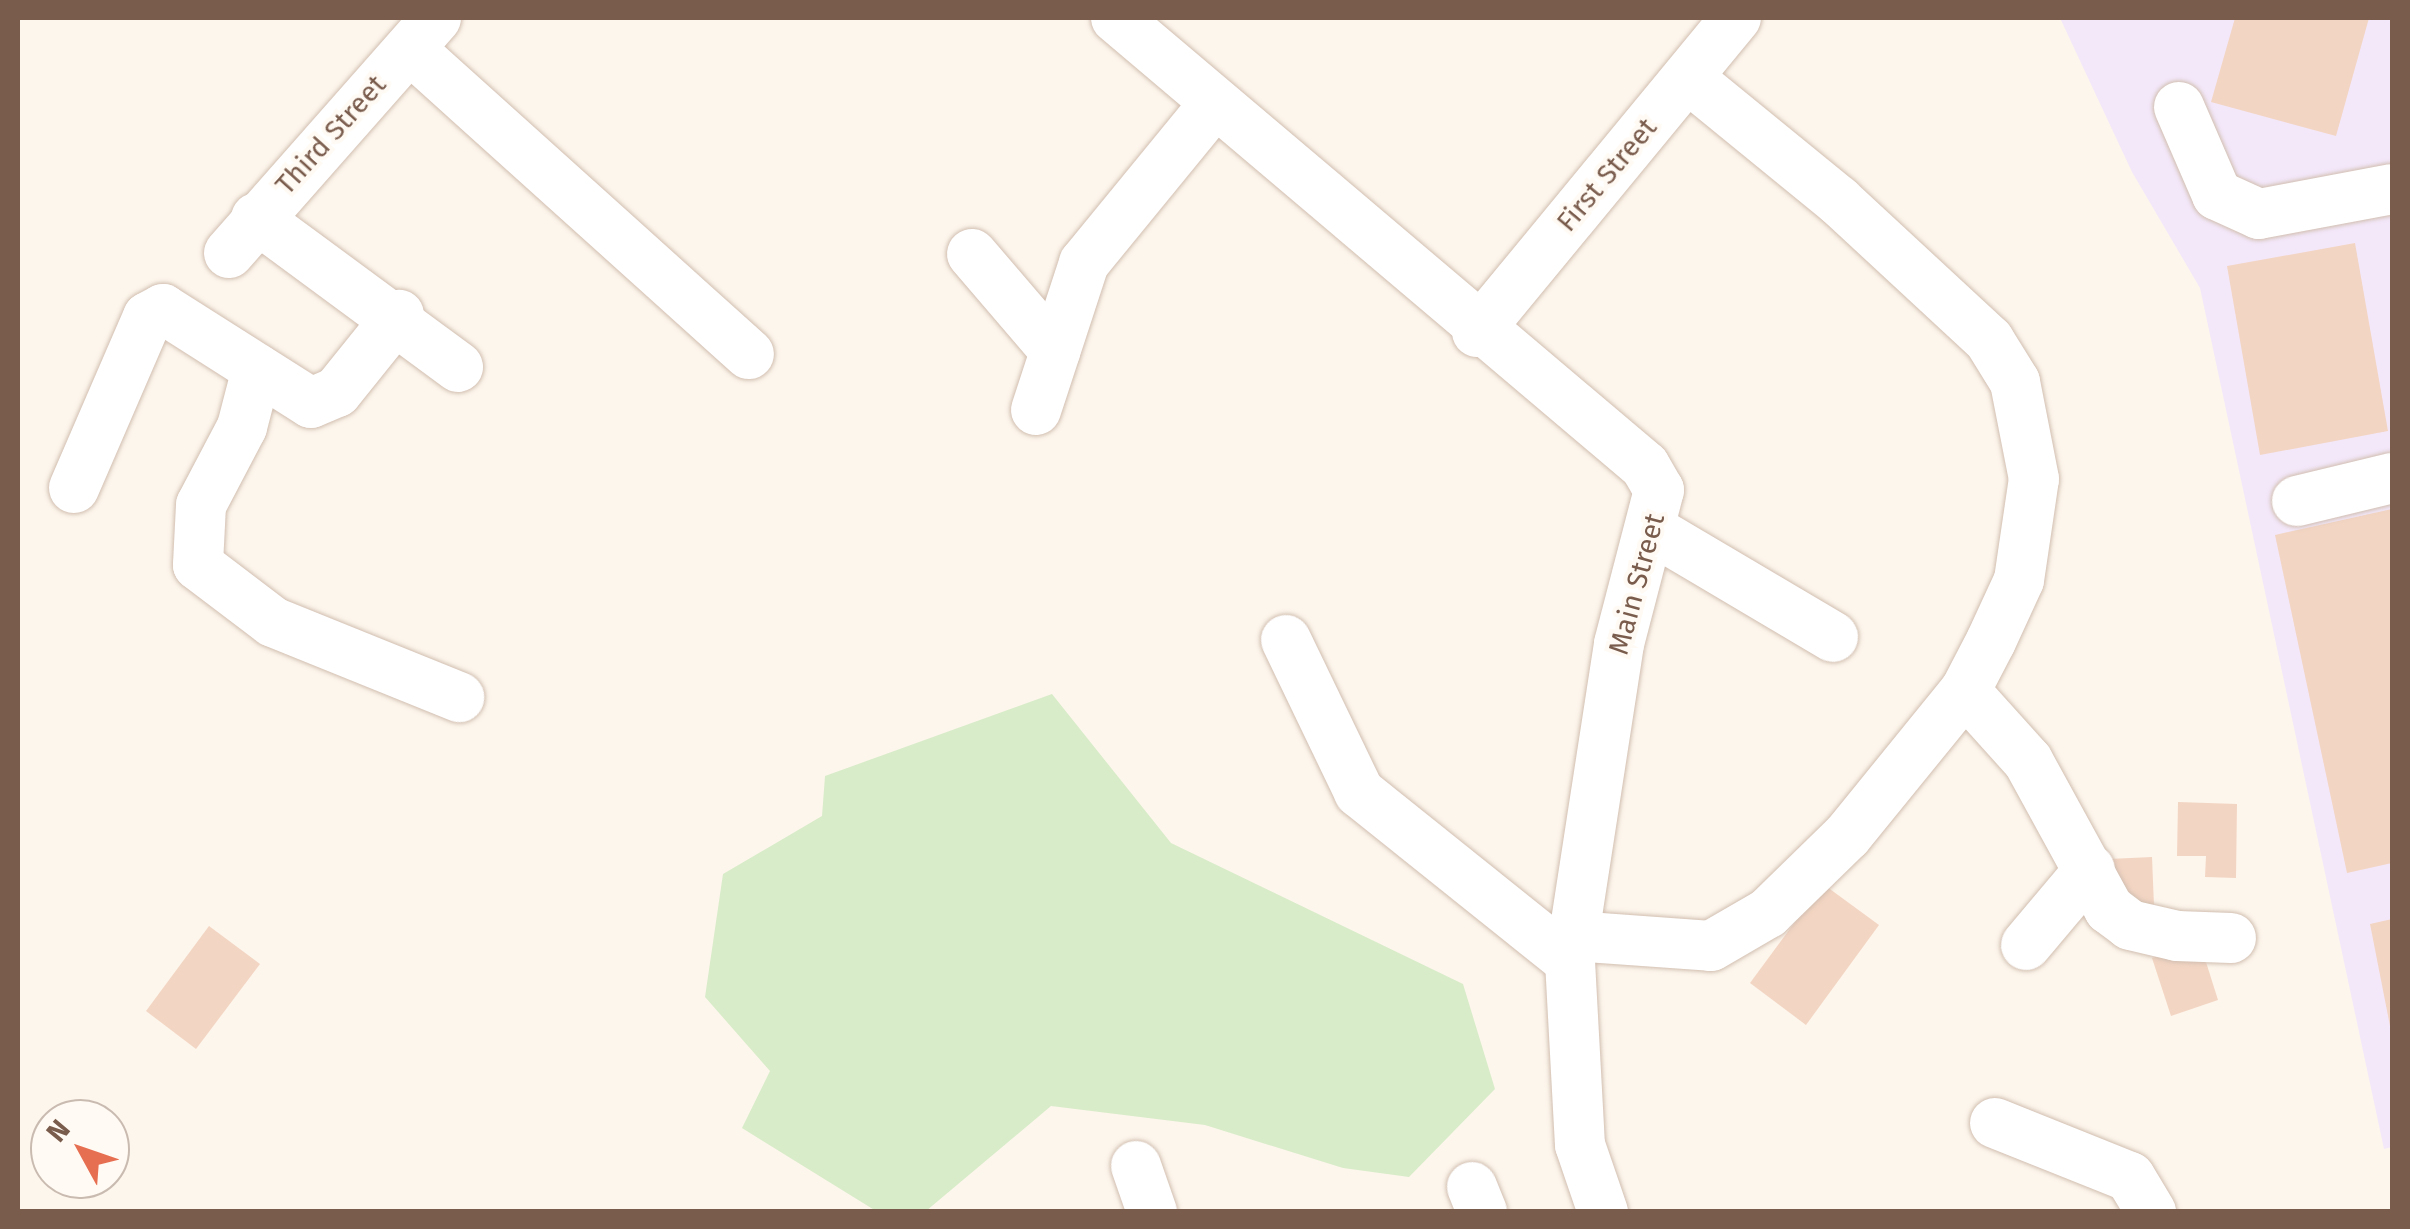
<!DOCTYPE html>
<html>
<head>
<meta charset="utf-8">
<style>
  body { margin:0 }
  #map { position:relative; width:2410px; height:1229px; overflow:hidden; background:#fdf6ec; font-family:"Fira Sans",sans-serif }
  div>[style] { position:absolute }
  [style*='--x'] { left:calc(var(--x)*1px); top:calc(var(--y)*1px); width:calc(var(--w)*1px); rotate:calc(var(--a)*1deg) }
  .education>* { inset:0; background:#f3e8fa }
  .green>* { inset:0; background:#d8ecc9 }
  .building>* { inset:0; background:#f3d5c3 }
  .roads { filter:drop-shadow(0 0 2px #d1beb0) drop-shadow(0 0 2px #d1beb0) }
  .minor>* { height:50px; margin:-25px; padding:0 25px; transform-origin:25px; border-radius:25px; background:#fff }
  span { translate:-50% -50%; white-space:nowrap; text-align:center; line-height:1.15; -webkit-text-stroke:8px #fffaf3; paint-order:stroke }
  .street-label { font-size:28px; color:#7a5c4d }
  .frame { position:absolute; inset:0; border:20px solid #7a5c4d; pointer-events:none }
  .north { position:absolute; left:30px; top:1099px; width:100px; height:100px; box-sizing:border-box; background:#fffaf3; border:2px solid #cabbb1; border-radius:50%; rotate:310deg; font-size:28px; font-weight:700; line-height:40px; text-align:center; color:#7a5c4d }
  .north::after { content:''; display:block; margin:auto; width:35px; height:45px; background:#e76f51; clip-path:polygon(50% 0,100% 100%,50% 72%,0 100%) }
</style>
</head>
<body>
<div id="map">
  <div class="education">
    <i style="clip-path:polygon(2060px 18px,2392px 18px,2392px 1147px,2384px 1149px,2200px 288px,2132px 172px)"></i>
  </div>
  <div class="green">
    <i style="clip-path:polygon(1052px 694px,1171px 843px,1463px 984px,1495px 1089px,1409px 1177px,1343px 1168px,1205px 1125px,1051px 1106px,926px 1211px,876px 1211px,742px 1128px,770px 1071px,705px 997px,723px 874px,822px 816px,825px 776px)"></i>
  </div>
  <div class="building">
    <i style="clip-path:polygon(2235px 18px,2369px 18px,2336px 136px,2211px 102px)"></i>
    <i style="clip-path:polygon(2355px 243px,2388px 431px,2260px 455px,2227px 266px)"></i>
    <i style="clip-path:polygon(2392px 509px,2392px 863px,2347px 873px,2275px 535px)"></i>
    <i style="clip-path:polygon(2178px 802px,2237px 804px,2236px 878px,2205px 877px,2206px 856px,2177px 856px)"></i>
    <i style="clip-path:polygon(2152px 857px,2154px 906px,2111px 908px,2109px 859px)"></i>
    <i style="clip-path:polygon(1823px 884px,1879px 925px,1806px 1025px,1750px 983px)"></i>
    <i style="clip-path:polygon(2392px 919px,2392px 1031px,2391px 1031px,2370px 924px)"></i>
    <i style="clip-path:polygon(209px 926px,260px 964px,196px 1049px,146px 1011px)"></i>
    <i style="clip-path:polygon(2200px 943px,2218px 1000px,2171px 1016px,2152px 958px)"></i>
  </div>
  <div class="roads">
    <div class="minor">
      <i style="--x:1116;--y:18;--w:693;--a:40.26"></i>
      <i style="--x:1645;--y:466;--w:28;--a:60"></i>
      <i style="--x:1659;--y:490;--w:159;--a:104.6"></i>
      <i style="--x:1619;--y:644;--w:321;--a:98.8"></i>
      <i style="--x:1570;--y:961;--w:184;--a:86.9"></i>
      <i style="--x:1580;--y:1145;--w:71;--a:71.1"></i>
      <i style="--x:410;--y:49;--w:456;--a:42"></i>
      <i style="--x:2179;--y:107;--w:96;--a:66.6"></i>
      <i style="--x:2217;--y:195;--w:46;--a:24.3"></i>
      <i style="--x:2259;--y:214;--w:135;--a:-10.6"></i>
      <i style="--x:256;--y:218;--w:251;--a:36.4"></i>
      <i style="--x:229;--y:253;--w:313;--a:-48.6"></i>
      <i style="--x:972;--y:254;--w:128;--a:49.4"></i>
      <i style="--x:1477;--y:332;--w:407;--a:-50.5"></i>
      <i style="--x:257;--y:369;--w:60;--a:104.5"></i>
      <i style="--x:242;--y:427;--w:88;--a:117.7"></i>
      <i style="--x:201;--y:505;--w:60;--a:92.9"></i>
      <i style="--x:198;--y:565;--w:94;--a:37.2"></i>
      <i style="--x:273;--y:622;--w:201;--a:22"></i>
      <i style="--x:1036;--y:410;--w:155;--a:-71.9"></i>
      <i style="--x:1084;--y:263;--w:207;--a:-50.7"></i>
      <i style="--x:74;--y:488;--w:186;--a:-66.6"></i>
      <i style="--x:148;--y:317;--w:17;--a:-28"></i>
      <i style="--x:163;--y:309;--w:175;--a:32.4"></i>
      <i style="--x:311;--y:403;--w:28;--a:-23"></i>
      <i style="--x:337;--y:392;--w:99;--a:-51.2"></i>
      <i style="--x:2297;--y:501;--w:98;--a:-13.6"></i>
      <i style="--x:1654;--y:531;--w:208;--a:30.6"></i>
      <i style="--x:1286;--y:640;--w:169;--a:64.3"></i>
      <i style="--x:1359;--y:792;--w:270;--a:38.7"></i>
      <i style="--x:1965;--y:691;--w:94;--a:48"></i>
      <i style="--x:2028;--y:761;--w:169;--a:61.3"></i>
      <i style="--x:2109;--y:909;--w:26;--a:37"></i>
      <i style="--x:2130;--y:925;--w:48;--a:13.2"></i>
      <i style="--x:2177;--y:936;--w:54;--a:2.1"></i>
      <i style="--x:1573;--y:936;--w:138;--a:4.1"></i>
      <i style="--x:1711;--y:946;--w:66;--a:-30.1"></i>
      <i style="--x:1768;--y:913;--w:110;--a:-44.3"></i>
      <i style="--x:1847;--y:836;--w:187;--a:-50.9"></i>
      <i style="--x:1965;--y:691;--w:56;--a:-62.5"></i>
      <i style="--x:1991;--y:641;--w:67;--a:-65.3"></i>
      <i style="--x:2019;--y:580;--w:102;--a:-81.6"></i>
      <i style="--x:2034;--y:479;--w:99;--a:-101.1"></i>
      <i style="--x:2015;--y:382;--w:49;--a:-121.8"></i>
      <i style="--x:1989;--y:340;--w:205;--a:-137.2"></i>
      <i style="--x:1839;--y:201;--w:195;--a:-140.8"></i>
      <i style="--x:2026;--y:945;--w:99;--a:-49.9"></i>
      <i style="--x:1995;--y:1123;--w:145;--a:21.8"></i>
      <i style="--x:2130;--y:1177;--w:41;--a:59"></i>
      <i style="--x:1136;--y:1166;--w:49;--a:70.8"></i>
      <i style="--x:1472;--y:1187;--w:27;--a:68"></i>
    </div>
  </div>
  <div class="street-label">
    <span style="left:331px;top:135px;rotate:-48deg">Third Street</span>
    <span style="left:1607px;top:175px;rotate:-50deg">First Street</span>
    <span style="left:1637px;top:584px;rotate:-75deg">Main Street</span>
  </div>
  <div class="frame"></div>
  <div class="north">N</div>
</div>
</body>
</html>
